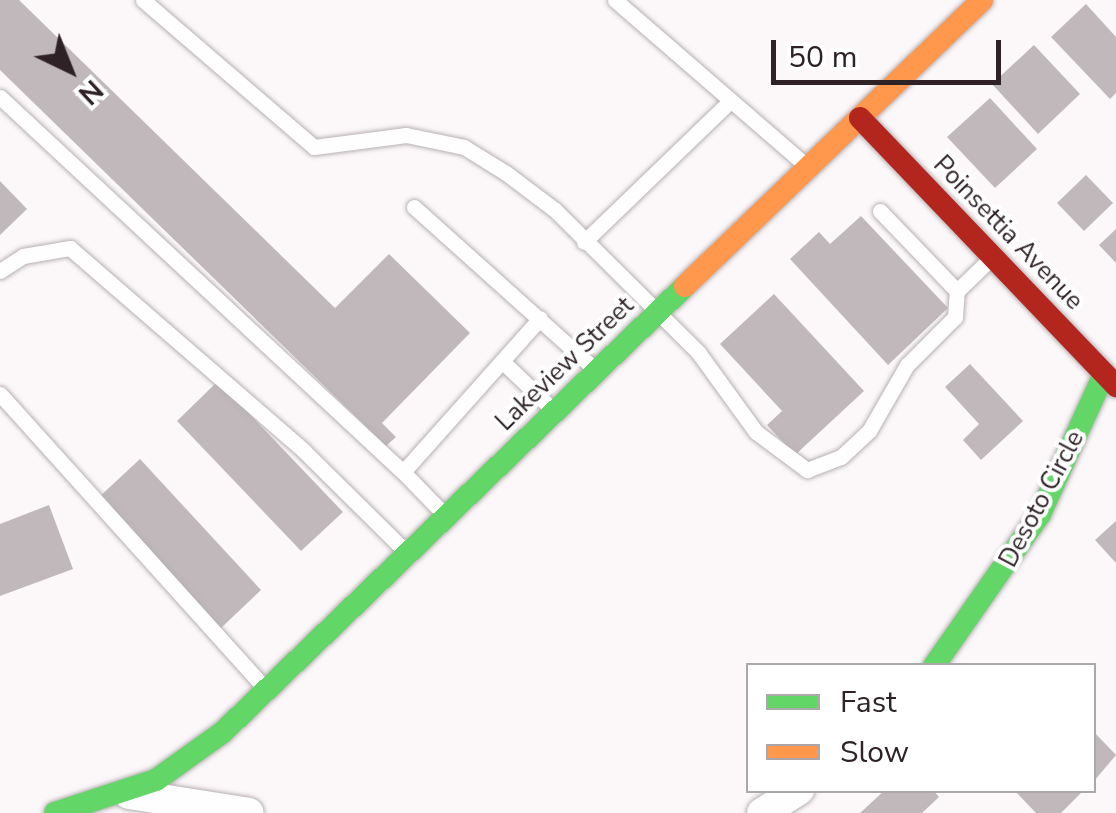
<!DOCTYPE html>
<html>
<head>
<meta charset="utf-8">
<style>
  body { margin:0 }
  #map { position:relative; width:1116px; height:813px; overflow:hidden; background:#fcf8fa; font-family:"Nunito Sans",sans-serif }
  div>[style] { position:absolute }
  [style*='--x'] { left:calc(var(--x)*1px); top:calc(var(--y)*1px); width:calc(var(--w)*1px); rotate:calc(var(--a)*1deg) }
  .building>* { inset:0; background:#c0b8bb }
  .roads { filter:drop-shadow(0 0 2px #b8b0b3) drop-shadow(0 0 2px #b8b0b3) }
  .lane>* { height:15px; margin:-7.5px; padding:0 7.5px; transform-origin:7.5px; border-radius:7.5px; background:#fffefe }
  .street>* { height:30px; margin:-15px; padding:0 15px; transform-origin:15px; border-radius:15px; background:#fffefe }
  .fast>* { height:22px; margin:-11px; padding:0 11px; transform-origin:11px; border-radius:11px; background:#63d668 }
  .slow>* { height:22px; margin:-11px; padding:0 11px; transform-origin:11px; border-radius:11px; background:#ff974d }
  .jam>* { height:22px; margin:-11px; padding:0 11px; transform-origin:11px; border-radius:11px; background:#b3261e }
  span { translate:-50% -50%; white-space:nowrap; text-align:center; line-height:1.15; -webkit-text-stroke:8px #fff; paint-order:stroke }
  .street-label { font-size:25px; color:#2f2227 }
  .legend { position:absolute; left:746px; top:663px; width:350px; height:130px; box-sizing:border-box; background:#fff; border:2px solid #aca7a9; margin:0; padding:12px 18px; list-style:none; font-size:30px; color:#2f2227 }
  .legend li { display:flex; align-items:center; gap:20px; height:50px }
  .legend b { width:50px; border:2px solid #aca7a9 }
  .north { position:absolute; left:20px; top:20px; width:100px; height:100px; -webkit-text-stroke:8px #fff; paint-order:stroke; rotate:137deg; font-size:28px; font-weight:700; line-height:40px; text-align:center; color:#2f2227 }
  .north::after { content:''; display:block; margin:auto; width:35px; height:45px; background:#2f2227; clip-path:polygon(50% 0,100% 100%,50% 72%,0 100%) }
  .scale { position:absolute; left:771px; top:40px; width:230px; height:45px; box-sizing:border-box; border:5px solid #2f2227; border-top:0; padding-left:12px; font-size:30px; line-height:35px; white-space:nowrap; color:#2f2227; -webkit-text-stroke:8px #fff; paint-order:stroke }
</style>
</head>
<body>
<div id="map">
  <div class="building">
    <i style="clip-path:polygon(0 0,19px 0,335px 308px,389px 254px,470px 333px,382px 423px,396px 437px,386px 446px,0 70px)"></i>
    <i style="clip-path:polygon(1086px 4px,1116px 37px,1116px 93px,1110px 99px,1051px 37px)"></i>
    <i style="clip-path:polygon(1034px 45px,1080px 94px,1038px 134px,992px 84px)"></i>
    <i style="clip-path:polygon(990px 98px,1037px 149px,995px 188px,947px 137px)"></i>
    <i style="clip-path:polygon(1086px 175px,1113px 203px,1084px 231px,1057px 203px)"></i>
    <i style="clip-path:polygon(0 181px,27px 209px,0 235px)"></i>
    <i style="clip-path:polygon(861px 216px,948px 308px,888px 365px,790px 259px,819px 232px,830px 244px)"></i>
    <i style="clip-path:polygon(1116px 229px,1116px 263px,1099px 245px)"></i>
    <i style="clip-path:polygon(774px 294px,864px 391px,795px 455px,767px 425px,782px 411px,720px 344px)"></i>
    <i style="clip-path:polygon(970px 364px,1023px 421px,981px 460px,963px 440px,979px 424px,945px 387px)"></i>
    <i style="clip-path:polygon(218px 381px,343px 512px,301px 551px,177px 421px)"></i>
    <i style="clip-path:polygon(140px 459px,261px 590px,220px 629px,98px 498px)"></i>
    <i style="clip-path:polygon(49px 505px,73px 569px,0 596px,0 524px)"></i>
    <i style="clip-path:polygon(1116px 521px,1116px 563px,1095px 540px)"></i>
    <i style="clip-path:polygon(1094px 732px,1116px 755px,1094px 781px)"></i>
    <i style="clip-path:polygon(885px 790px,933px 790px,939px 797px,922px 813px,860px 813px)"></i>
    <i style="clip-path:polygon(1014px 790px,1084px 790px,1061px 813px,1036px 813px)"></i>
  </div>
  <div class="roads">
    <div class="lane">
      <i style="--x:143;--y:0;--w:225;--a:40.7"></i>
      <i style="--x:314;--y:147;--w:93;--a:-7.4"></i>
      <i style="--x:406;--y:135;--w:59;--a:11.7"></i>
      <i style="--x:464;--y:147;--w:49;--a:31.8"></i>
      <i style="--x:506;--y:173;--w:61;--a:37.1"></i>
      <i style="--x:555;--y:210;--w:202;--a:44.8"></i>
      <i style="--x:698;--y:352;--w:99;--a:54.1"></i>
      <i style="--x:756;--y:432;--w:64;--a:36.7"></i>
      <i style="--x:807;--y:470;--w:36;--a:-21"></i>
      <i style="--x:841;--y:457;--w:38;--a:-43"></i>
      <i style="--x:869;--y:431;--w:76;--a:-60.1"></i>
      <i style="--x:907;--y:365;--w:68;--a:-45"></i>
      <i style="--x:955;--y:317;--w:26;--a:-86"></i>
      <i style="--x:957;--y:291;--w:47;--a:-44.1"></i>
      <i style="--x:615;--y:0;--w:255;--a:40.9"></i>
      <i style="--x:0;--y:97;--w:550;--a:42.94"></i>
      <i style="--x:403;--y:472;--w:206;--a:-48.3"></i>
      <i style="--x:414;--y:207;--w:246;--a:41.9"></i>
      <i style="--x:880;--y:211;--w:111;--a:46.1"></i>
      <i style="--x:584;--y:242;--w:203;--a:-44"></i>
      <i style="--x:0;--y:271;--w:27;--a:-33"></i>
      <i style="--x:23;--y:256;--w:48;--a:-9.7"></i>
      <i style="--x:70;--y:248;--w:310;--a:40.9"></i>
      <i style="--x:304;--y:451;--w:142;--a:44.7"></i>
      <i style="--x:502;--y:361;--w:69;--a:43.8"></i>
      <i style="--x:0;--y:394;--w:396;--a:48"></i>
      <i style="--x:403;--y:472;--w:59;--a:45.7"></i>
    </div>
    <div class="street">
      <i style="--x:129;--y:794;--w:121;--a:9"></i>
      <i style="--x:762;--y:813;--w:44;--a:-31.9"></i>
    </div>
    <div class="fast">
      <i style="--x:934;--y:666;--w:185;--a:-55.1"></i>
      <i style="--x:1040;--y:514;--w:154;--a:-65.4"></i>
      <i style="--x:55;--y:813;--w:106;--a:-18.1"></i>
      <i style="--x:156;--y:780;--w:82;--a:-35.6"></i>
      <i style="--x:223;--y:732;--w:642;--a:-43.99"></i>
    </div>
    <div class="slow">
      <i style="--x:685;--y:286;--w:412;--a:-43.9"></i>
    </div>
    <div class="jam">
      <i style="--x:860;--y:118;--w:371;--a:46.3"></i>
    </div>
  </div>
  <div class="street-label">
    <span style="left:1008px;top:233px;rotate:46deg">Poinsettia Avenue</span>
    <span style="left:565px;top:364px;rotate:-44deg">Lakeview Street</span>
    <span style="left:1042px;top:499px;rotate:-62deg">Desoto Circle</span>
  </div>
  <ul class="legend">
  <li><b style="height:12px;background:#63d668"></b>Fast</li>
  <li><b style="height:12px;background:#ff974d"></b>Slow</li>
  </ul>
  <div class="north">N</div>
  <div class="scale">50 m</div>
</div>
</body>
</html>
